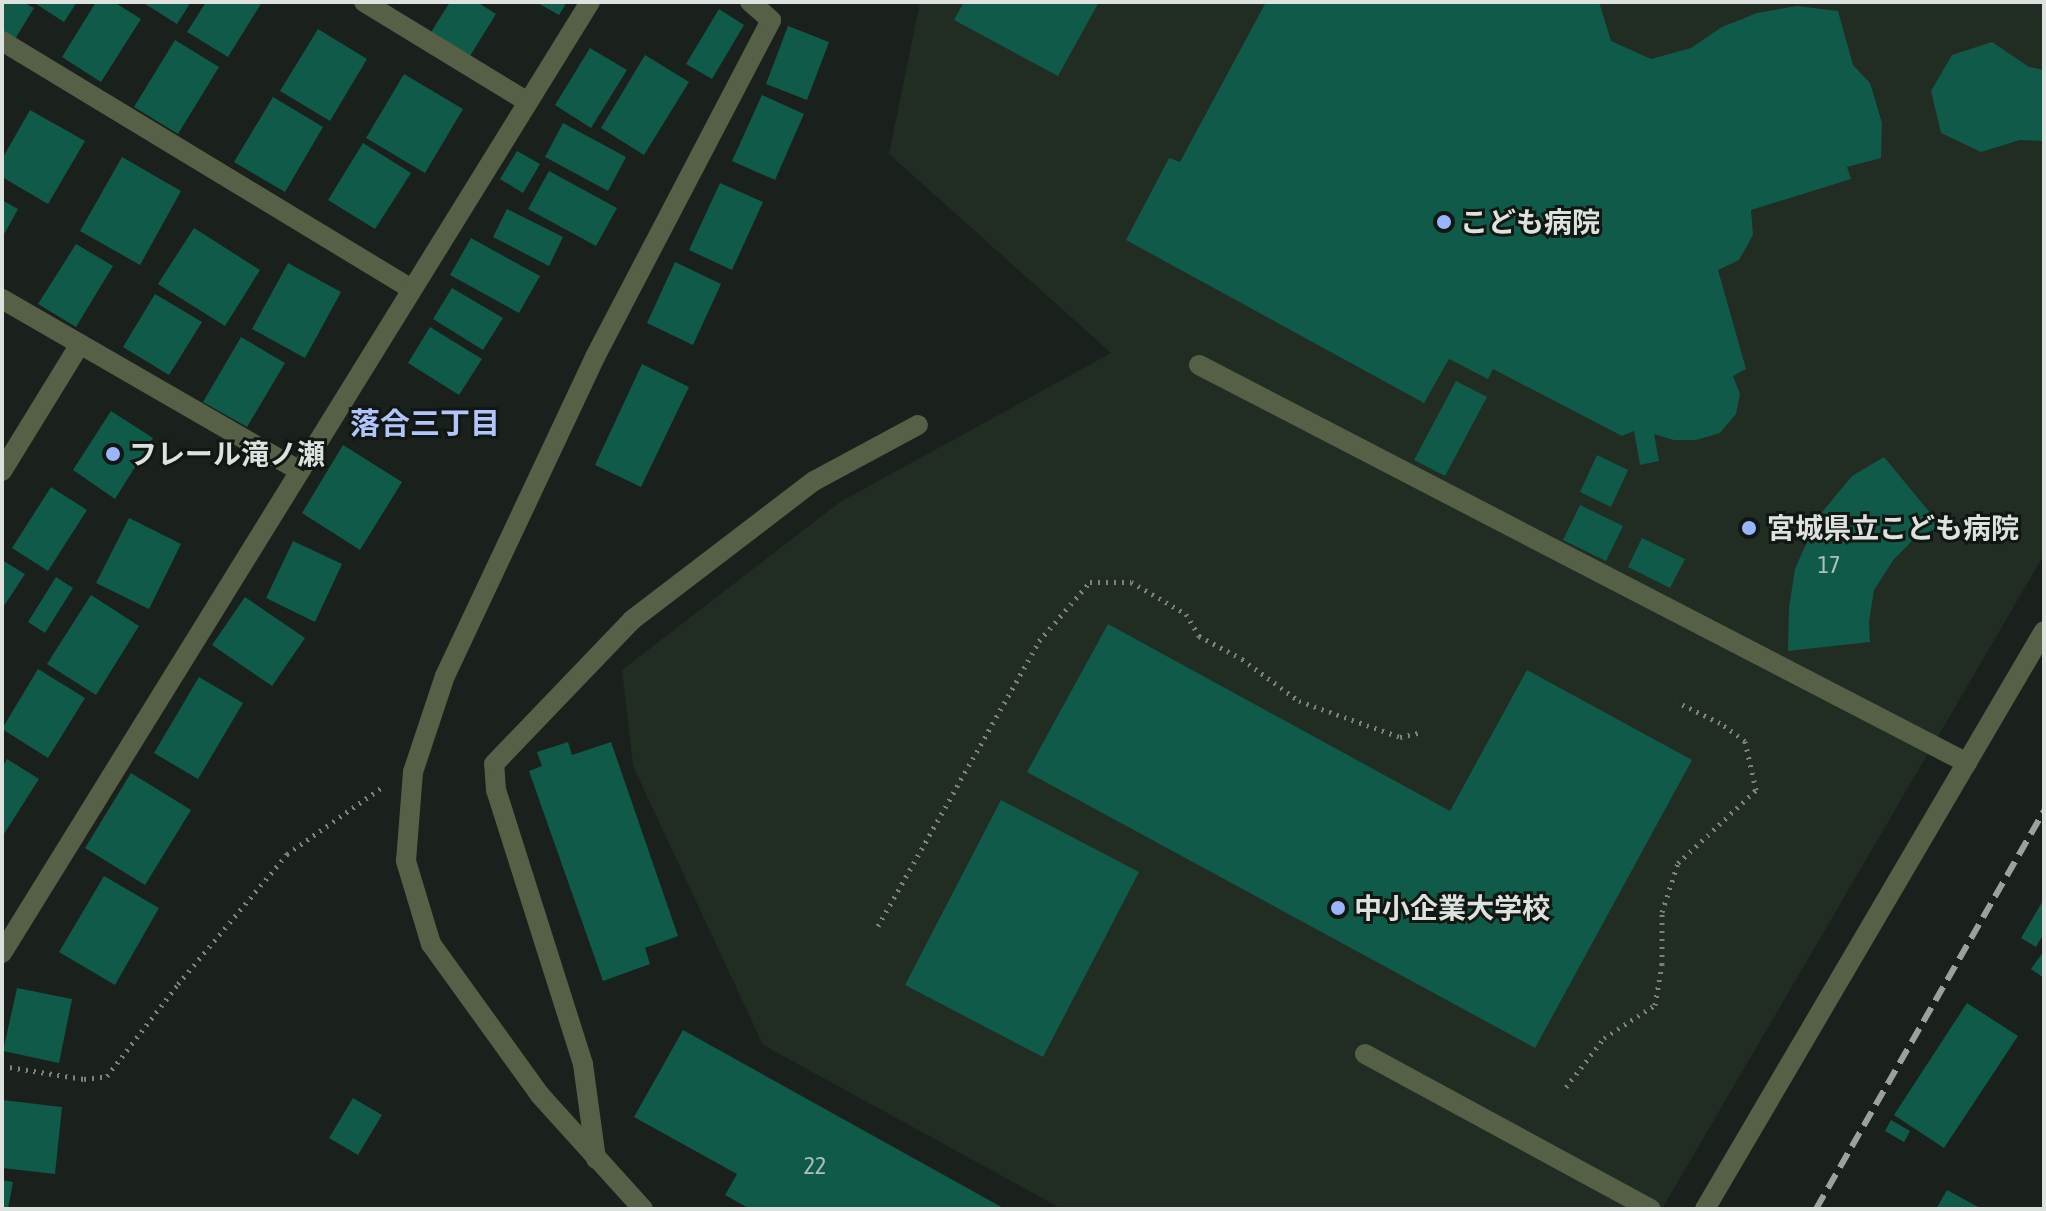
<!DOCTYPE html>
<html>
<head>
<meta charset="utf-8">
<style>
  body { margin:0 }
  #map { position:relative; width:2046px; height:1211px; overflow:hidden; background:#1a201b; font-family:"Asap Condensed","Noto Sans JP",sans-serif }
  div>[style] { position:absolute }
  [style*='--x'] { left:calc(var(--x)*1px); top:calc(var(--y)*1px); width:calc(var(--w)*1px); rotate:calc(var(--a)*1deg) }
  .built>* { inset:0; background:#212c23 }
  .building>* { inset:0; background:#105a49 }
  .path>* { height:5px; margin-top:-2.5px; transform-origin:0; background:repeating-linear-gradient(90deg,#7d827d 0 2px,transparent 0 8px) }
  .minor>* { height:20px; margin:-10px; padding:0 10px; transform-origin:10px; border-radius:10px; background:#566046 }
  .rail>* { height:6px; margin-top:-3px; transform-origin:0; background:repeating-linear-gradient(90deg,#9ca19c 0 16px,transparent 0 24px) }
  .dots>* { width:22px; height:22px; translate:-50% -50%; box-sizing:border-box; border:4px solid #111712; border-radius:50% }
  span { translate:-50% -50%; white-space:nowrap; text-align:center; line-height:1.15; -webkit-text-stroke:6px #111712; paint-order:stroke }
  .number-label { font-size:24px; color:#aac0b9 }
  .number-label span { -webkit-text-stroke-width:0 }
  .poi-label { font-size:28px; color:#dee2de; font-weight:700 }
  .left { translate:0 -50%; text-align:left }
  .neighbourhood-label { font-size:30px; color:#b1c5fc; font-weight:700 }
  .frame { position:absolute; inset:0; border:4px solid #dee2de; pointer-events:none }
</style>
</head>
<body>
<div id="map">
  <div class="built">
    <i style="clip-path:polygon(920px 2px,2044px 2px,2044px 555px,1662px 1209px,1062px 1209px,763px 1045px,633px 766px,622px 670px,840px 502px,1111px 353px,889px 154px)"></i>
  </div>
  <div class="building">
    <i style="clip-path:polygon(2px 2px,23px 2px,34px 8px,15px 39px,2px 32px)"></i>
    <i style="clip-path:polygon(33px 2px,77px 2px,64px 22px)"></i>
    <i style="clip-path:polygon(96px 2px,114px 2px,141px 19px,101px 82px,62px 57px)"></i>
    <i style="clip-path:polygon(142px 2px,191px 2px,177px 24px)"></i>
    <i style="clip-path:polygon(206px 2px,262px 2px,228px 57px,187px 32px)"></i>
    <i style="clip-path:polygon(450px 2px,477px 2px,496px 14px,470px 56px,431px 32px)"></i>
    <i style="clip-path:polygon(536px 2px,567px 2px,559px 15px)"></i>
    <i style="clip-path:polygon(964px 2px,1099px 2px,1058px 76px,954px 20px)"></i>
    <i style="clip-path:polygon(1266px 2px,1599px 2px,1611px 41px,1651px 59px,1691px 48px,1722px 27px,1757px 13px,1797px 6px,1838px 11px,1853px 65px,1870px 83px,1882px 123px,1881px 158px,1847px 167px,1851px 179px,1751px 210px,1753px 235px,1739px 260px,1718px 270px,1746px 369px,1733px 376px,1740px 394px,1736px 414px,1720px 433px,1696px 440px,1674px 440px,1654px 434px,1659px 461px,1640px 465px,1634px 431px,1622px 436px,1493px 369px,1488px 379px,1449px 359px,1424px 403px,1126px 240px,1169px 158px,1180px 162px)"></i>
    <i style="clip-path:polygon(719px 9px,744px 25px,712px 79px,686px 64px)"></i>
    <i style="clip-path:polygon(788px 26px,829px 42px,807px 100px,766px 84px)"></i>
    <i style="clip-path:polygon(318px 29px,367px 59px,330px 121px,280px 91px)"></i>
    <i style="clip-path:polygon(175px 40px,219px 67px,178px 134px,134px 107px)"></i>
    <i style="clip-path:polygon(1992px 42px,2029px 67px,2044px 70px,2044px 141px,2020px 140px,1981px 152px,1941px 133px,1931px 91px,1952px 55px)"></i>
    <i style="clip-path:polygon(590px 48px,627px 70px,591px 128px,555px 105px)"></i>
    <i style="clip-path:polygon(645px 55px,689px 82px,644px 155px,601px 128px)"></i>
    <i style="clip-path:polygon(404px 74px,463px 109px,425px 173px,366px 138px)"></i>
    <i style="clip-path:polygon(762px 95px,804px 114px,775px 180px,732px 161px)"></i>
    <i style="clip-path:polygon(273px 97px,323px 127px,285px 192px,234px 162px)"></i>
    <i style="clip-path:polygon(30px 110px,85px 141px,48px 204px,2px 177px,2px 159px)"></i>
    <i style="clip-path:polygon(563px 123px,626px 157px,608px 191px,545px 157px)"></i>
    <i style="clip-path:polygon(363px 143px,411px 173px,375px 229px,328px 200px)"></i>
    <i style="clip-path:polygon(517px 151px,540px 164px,523px 193px,500px 179px)"></i>
    <i style="clip-path:polygon(122px 157px,181px 191px,140px 265px,80px 231px)"></i>
    <i style="clip-path:polygon(549px 171px,617px 208px,596px 246px,528px 209px)"></i>
    <i style="clip-path:polygon(720px 183px,763px 202px,732px 270px,689px 250px)"></i>
    <i style="clip-path:polygon(2px 200px,18px 209px,2px 238px)"></i>
    <i style="clip-path:polygon(507px 209px,563px 237px,549px 266px,493px 237px)"></i>
    <i style="clip-path:polygon(194px 228px,260px 270px,225px 326px,158px 284px)"></i>
    <i style="clip-path:polygon(471px 238px,540px 276px,519px 313px,450px 275px)"></i>
    <i style="clip-path:polygon(76px 244px,113px 266px,76px 327px,38px 304px)"></i>
    <i style="clip-path:polygon(675px 262px,721px 284px,693px 345px,647px 323px)"></i>
    <i style="clip-path:polygon(288px 263px,341px 292px,305px 358px,252px 329px)"></i>
    <i style="clip-path:polygon(452px 288px,503px 318px,483px 350px,433px 319px)"></i>
    <i style="clip-path:polygon(155px 294px,202px 322px,169px 375px,123px 347px)"></i>
    <i style="clip-path:polygon(430px 327px,482px 359px,459px 395px,408px 363px)"></i>
    <i style="clip-path:polygon(241px 337px,285px 363px,247px 427px,203px 402px)"></i>
    <i style="clip-path:polygon(642px 364px,689px 387px,641px 487px,595px 465px)"></i>
    <i style="clip-path:polygon(1456px 381px,1487px 397px,1445px 476px,1414px 460px)"></i>
    <i style="clip-path:polygon(111px 411px,153px 438px,115px 499px,73px 470px)"></i>
    <i style="clip-path:polygon(343px 445px,402px 482px,360px 550px,302px 513px)"></i>
    <i style="clip-path:polygon(1597px 455px,1628px 470px,1611px 507px,1580px 492px)"></i>
    <i style="clip-path:polygon(1884px 457px,1941px 526px,1914px 539px,1894px 559px,1874px 590px,1869px 622px,1870px 642px,1788px 651px,1789px 608px,1795px 569px,1818px 517px,1852px 476px)"></i>
    <i style="clip-path:polygon(51px 487px,87px 510px,48px 571px,12px 548px)"></i>
    <i style="clip-path:polygon(1580px 505px,1623px 526px,1606px 561px,1563px 540px)"></i>
    <i style="clip-path:polygon(129px 518px,181px 544px,149px 609px,96px 583px)"></i>
    <i style="clip-path:polygon(1642px 538px,1685px 559px,1670px 588px,1628px 567px)"></i>
    <i style="clip-path:polygon(293px 541px,342px 564px,315px 622px,266px 598px)"></i>
    <i style="clip-path:polygon(2px 560px,25px 574px,2px 609px)"></i>
    <i style="clip-path:polygon(56px 577px,73px 588px,45px 633px,28px 622px)"></i>
    <i style="clip-path:polygon(91px 595px,139px 626px,96px 695px,47px 664px)"></i>
    <i style="clip-path:polygon(245px 597px,305px 638px,272px 686px,212px 645px)"></i>
    <i style="clip-path:polygon(1108px 624px,1450px 811px,1527px 670px,1692px 760px,1535px 1048px,1027px 772px)"></i>
    <i style="clip-path:polygon(38px 669px,85px 698px,48px 758px,2px 729px)"></i>
    <i style="clip-path:polygon(199px 677px,243px 703px,198px 779px,154px 753px)"></i>
    <i style="clip-path:polygon(568px 742px,572px 755px,611px 742px,678px 936px,645px 948px,650px 964px,603px 981px,529px 771px,542px 766px,537px 752px)"></i>
    <i style="clip-path:polygon(7px 759px,39px 779px,2px 837px,2px 768px)"></i>
    <i style="clip-path:polygon(131px 773px,191px 810px,145px 885px,85px 848px)"></i>
    <i style="clip-path:polygon(1001px 800px,1139px 872px,1043px 1057px,905px 985px)"></i>
    <i style="clip-path:polygon(104px 876px,159px 908px,115px 985px,59px 952px)"></i>
    <i style="clip-path:polygon(2044px 899px,2044px 933px,2036px 947px,2021px 938px)"></i>
    <i style="clip-path:polygon(2044px 951px,2044px 978px,2031px 969px)"></i>
    <i style="clip-path:polygon(17px 988px,72px 999px,59px 1063px,3px 1051px)"></i>
    <i style="clip-path:polygon(1967px 1003px,2018px 1036px,1944px 1148px,1894px 1115px)"></i>
    <i style="clip-path:polygon(683px 1030px,1005px 1209px,750px 1209px,725px 1195px,737px 1174px,634px 1117px)"></i>
    <i style="clip-path:polygon(353px 1098px,382px 1115px,358px 1155px,329px 1138px)"></i>
    <i style="clip-path:polygon(2px 1100px,62px 1107px,55px 1174px,2px 1168px)"></i>
    <i style="clip-path:polygon(1891px 1120px,1910px 1131px,1904px 1142px,1885px 1131px)"></i>
    <i style="clip-path:polygon(2px 1180px,13px 1182px,8px 1209px,2px 1209px)"></i>
    <i style="clip-path:polygon(1947px 1190px,1982px 1209px,1936px 1209px)"></i>
  </div>
  <div class="path">
    <i style="--x:878;--y:926;--w:327;--a:-60.5"></i>
    <i style="--x:1039;--y:641;--w:78;--a:-49.2"></i>
    <i style="--x:1090;--y:582;--w:41;--a:0"></i>
    <i style="--x:1131;--y:582;--w:64;--a:30.2"></i>
    <i style="--x:1186;--y:614;--w:26;--a:59"></i>
    <i style="--x:1199;--y:636;--w:49;--a:28.1"></i>
    <i style="--x:1242;--y:659;--w:71;--a:36.4"></i>
    <i style="--x:1299;--y:701;--w:107;--a:19.6"></i>
    <i style="--x:1400;--y:737;--w:23;--a:-13"></i>
    <i style="--x:2;--y:1066;--w:83;--a:9"></i>
    <i style="--x:84;--y:1079;--w:23;--a:-7"></i>
    <i style="--x:107;--y:1076;--w:116;--a:-52.3"></i>
    <i style="--x:178;--y:984;--w:170;--a:-50"></i>
    <i style="--x:287;--y:854;--w:115;--a:-35.1"></i>
    <i style="--x:1566;--y:1087;--w:62;--a:-52.2"></i>
    <i style="--x:1604;--y:1038;--w:61;--a:-32.9"></i>
    <i style="--x:1655;--y:1005;--w:42;--a:-80.3"></i>
    <i style="--x:1662;--y:964;--w:52;--a:-90"></i>
    <i style="--x:1662;--y:912;--w:52;--a:-71.9"></i>
    <i style="--x:1678;--y:863;--w:107;--a:-43.1"></i>
    <i style="--x:1756;--y:790;--w:50;--a:-102.7"></i>
    <i style="--x:1745;--y:741;--w:31;--a:-144"></i>
    <i style="--x:1720;--y:723;--w:48;--a:-154"></i>
  </div>
  <div class="minor">
    <i style="--x:364;--y:2;--w:192;--a:31.4"></i>
    <i style="--x:2;--y:41;--w:478;--a:31.2"></i>
    <i style="--x:2;--y:299;--w:342;--a:30"></i>
    <i style="--x:1199;--y:365;--w:865;--a:27.39"></i>
    <i style="--x:2;--y:471;--w:149;--a:-58.4"></i>
    <i style="--x:2;--y:953;--w:1118;--a:-58.27"></i>
    <i style="--x:1365;--y:1054;--w:325;--a:28.5"></i>
    <i style="--x:596;--y:1159;--w:96;--a:-97.8"></i>
    <i style="--x:583;--y:1064;--w:287;--a:-107.6"></i>
    <i style="--x:496;--y:790;--w:26;--a:-94"></i>
    <i style="--x:494;--y:764;--w:199;--a:-46.2"></i>
    <i style="--x:632;--y:620;--w:229;--a:-37.4"></i>
    <i style="--x:814;--y:481;--w:118;--a:-28.3"></i>
    <i style="--x:643;--y:1209;--w:154;--a:-132.1"></i>
    <i style="--x:540;--y:1095;--w:186;--a:-125.8"></i>
    <i style="--x:431;--y:944;--w:87;--a:-106.8"></i>
    <i style="--x:406;--y:861;--w:89;--a:-85.5"></i>
    <i style="--x:413;--y:772;--w:101;--a:-71.6"></i>
    <i style="--x:445;--y:676;--w:353;--a:-64.8"></i>
    <i style="--x:595;--y:357;--w:380;--a:-62.4"></i>
    <i style="--x:771;--y:20;--w:28;--a:-139"></i>
    <i style="--x:1705;--y:1209;--w:670;--a:-59.61"></i>
  </div>
  <div class="rail">
    <i style="--x:1816;--y:1209;--w:459;--a:-60.2"></i>
  </div>
  <div class="dots">
    <i style="left:1444px;top:222px;background:#9ab5fd"></i>
    <i style="left:113px;top:454px;background:#9ab5fd"></i>
    <i style="left:1749px;top:528px;background:#9ab5fd"></i>
    <i style="left:1338px;top:908px;background:#9ab5fd"></i>
  </div>
  <div class="number-label">
    <span style="left:1829px;top:565px">17</span>
    <span style="left:815px;top:1166px">22</span>
  </div>
  <div class="poi-label">
    <span class="left" style="left:1460px;top:222px">こども病院</span>
    <span class="left" style="left:129px;top:454px">フレール滝ノ瀬</span>
    <span class="left" style="left:1767px;top:528px">宮城県立こども病院</span>
    <span class="left" style="left:1354px;top:908px">中小企業大学校</span>
  </div>
  <div class="neighbourhood-label">
    <span style="left:425px;top:423px">落合三丁目</span>
  </div>
  <div class="frame"></div>
</div>
</body>
</html>
